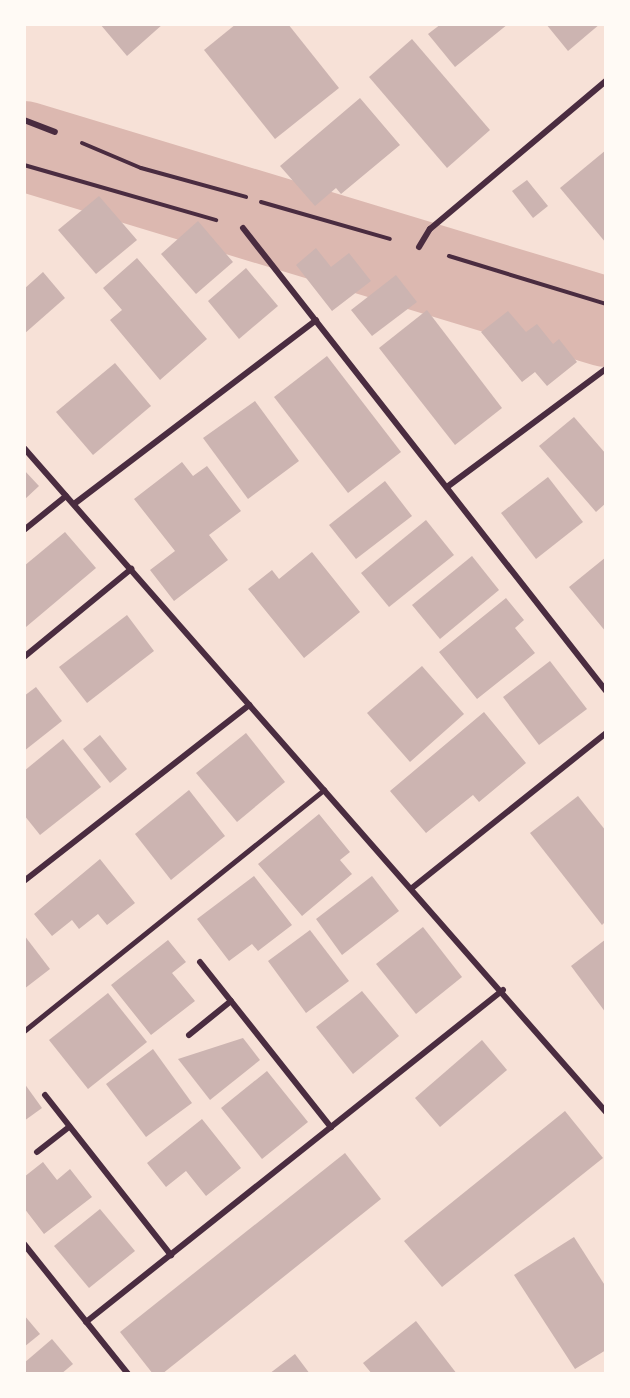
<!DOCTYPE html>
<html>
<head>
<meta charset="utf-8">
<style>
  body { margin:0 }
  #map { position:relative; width:630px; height:1398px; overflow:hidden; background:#f7e1d7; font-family:"PT Sans Narrow",sans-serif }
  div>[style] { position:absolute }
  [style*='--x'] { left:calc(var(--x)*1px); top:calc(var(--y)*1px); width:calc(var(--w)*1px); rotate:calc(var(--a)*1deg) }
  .river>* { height:90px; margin:-45px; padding:0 45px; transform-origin:45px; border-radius:45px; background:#dcb8b0 }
  .building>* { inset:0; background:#ccb4b1 }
  .path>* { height:4px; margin:-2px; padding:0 2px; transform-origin:2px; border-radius:2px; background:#4a2c40 }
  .service>* { height:4.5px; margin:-2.25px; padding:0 2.25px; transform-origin:2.25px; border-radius:2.25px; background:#4a2c40 }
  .minor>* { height:6px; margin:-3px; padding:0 3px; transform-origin:3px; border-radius:3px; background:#4a2c40 }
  span { translate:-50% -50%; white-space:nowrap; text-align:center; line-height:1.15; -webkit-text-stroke:4.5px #fffaf5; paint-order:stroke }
  .frame { position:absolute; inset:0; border:26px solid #fffaf5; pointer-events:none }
</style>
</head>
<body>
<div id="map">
  <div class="river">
    <i style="--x:24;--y:146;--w:608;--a:16.83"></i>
  </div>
  <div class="building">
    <i style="clip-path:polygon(100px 24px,163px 24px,127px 56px)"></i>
    <i style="clip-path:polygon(236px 24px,288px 24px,339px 88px,275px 139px,204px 50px)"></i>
    <i style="clip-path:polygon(441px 24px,508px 24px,455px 67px,428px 34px)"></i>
    <i style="clip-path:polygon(546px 24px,600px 24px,568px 51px)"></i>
    <i style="clip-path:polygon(412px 39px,490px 130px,447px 168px,369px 77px)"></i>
    <i style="clip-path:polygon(360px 98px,400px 145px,341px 194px,336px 188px,315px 206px,280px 166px)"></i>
    <i style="clip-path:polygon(606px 150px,606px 243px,560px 188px)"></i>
    <i style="clip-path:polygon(527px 180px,548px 206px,533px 218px,512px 191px)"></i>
    <i style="clip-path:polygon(99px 196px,137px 240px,96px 274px,58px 230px)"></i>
    <i style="clip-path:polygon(198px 221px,233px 262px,196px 294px,161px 254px)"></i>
    <i style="clip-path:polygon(316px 248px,331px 267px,349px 253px,371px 281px,332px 311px,296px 265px)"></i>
    <i style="clip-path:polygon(137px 258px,207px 339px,160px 380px,110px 320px,122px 310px,103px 288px)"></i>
    <i style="clip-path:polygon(246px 268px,278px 306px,239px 339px,208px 301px)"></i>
    <i style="clip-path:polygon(43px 272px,65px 298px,24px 334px,24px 289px)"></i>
    <i style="clip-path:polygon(396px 275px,417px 302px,372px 336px,351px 310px)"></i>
    <i style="clip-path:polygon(427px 310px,502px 408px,455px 445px,379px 348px)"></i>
    <i style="clip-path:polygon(508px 311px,526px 332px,537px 324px,553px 344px,559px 339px,577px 362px,547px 386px,535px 372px,522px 382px,481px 332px)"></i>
    <i style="clip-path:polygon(327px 356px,401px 452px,348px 493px,274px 397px)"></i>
    <i style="clip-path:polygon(115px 363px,151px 406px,93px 455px,56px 412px)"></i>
    <i style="clip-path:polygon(255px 401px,299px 461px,248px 499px,203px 438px)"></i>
    <i style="clip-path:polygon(574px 417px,606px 454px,606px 503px,596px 512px,539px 446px)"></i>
    <i style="clip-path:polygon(182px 462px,193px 476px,207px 466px,241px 511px,209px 535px,228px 560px,174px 601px,150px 570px,175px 551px,134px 499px)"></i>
    <i style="clip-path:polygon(24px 470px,39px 486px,24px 500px)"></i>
    <i style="clip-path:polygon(548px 477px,583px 522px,536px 559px,501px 513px)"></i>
    <i style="clip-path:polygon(385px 481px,412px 516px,356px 559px,329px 525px)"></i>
    <i style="clip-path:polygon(426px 520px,454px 555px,389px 607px,361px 573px)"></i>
    <i style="clip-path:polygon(65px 532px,96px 568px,26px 627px,24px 566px)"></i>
    <i style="clip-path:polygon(312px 552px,360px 612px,304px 658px,248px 589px,272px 570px,279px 579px)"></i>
    <i style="clip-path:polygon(472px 556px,499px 590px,440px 639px,412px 605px)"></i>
    <i style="clip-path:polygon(606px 557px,606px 632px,569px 587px)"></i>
    <i style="clip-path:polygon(506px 598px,524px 620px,515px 628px,535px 653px,477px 699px,439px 652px)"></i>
    <i style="clip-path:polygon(127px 615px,154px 651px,87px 703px,59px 667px)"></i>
    <i style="clip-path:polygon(550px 661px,587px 709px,539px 745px,503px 697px)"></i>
    <i style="clip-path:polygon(422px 666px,464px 714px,410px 762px,367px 713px)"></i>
    <i style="clip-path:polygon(36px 687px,62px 721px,24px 751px,24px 696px)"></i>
    <i style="clip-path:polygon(484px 712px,526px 763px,479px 802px,473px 795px,426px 833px,390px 791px)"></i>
    <i style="clip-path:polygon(246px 733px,285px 782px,237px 822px,196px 773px)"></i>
    <i style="clip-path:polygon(100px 735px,127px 769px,110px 783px,83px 749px)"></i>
    <i style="clip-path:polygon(63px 739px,101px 787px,40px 835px,24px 815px,24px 771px)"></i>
    <i style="clip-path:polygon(189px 790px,225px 836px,171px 880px,135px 834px)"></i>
    <i style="clip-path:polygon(578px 796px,606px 831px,606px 921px,602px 925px,530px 833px)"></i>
    <i style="clip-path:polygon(319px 814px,350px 852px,340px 860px,352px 874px,302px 916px,258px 864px)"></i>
    <i style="clip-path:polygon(100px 859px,135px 903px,107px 925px,98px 914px,79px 929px,72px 920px,52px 936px,34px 914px)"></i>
    <i style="clip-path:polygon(254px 876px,292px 925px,258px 951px,252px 944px,229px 961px,197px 919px)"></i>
    <i style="clip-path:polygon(372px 876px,399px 911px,342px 955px,316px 919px)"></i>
    <i style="clip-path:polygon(423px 927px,462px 977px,416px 1014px,376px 964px)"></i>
    <i style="clip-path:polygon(310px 930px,349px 981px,306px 1013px,268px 961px)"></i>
    <i style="clip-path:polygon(24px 935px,50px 969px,24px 989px)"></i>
    <i style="clip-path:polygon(606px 939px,606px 1013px,571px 966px)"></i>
    <i style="clip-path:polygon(168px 940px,186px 962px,172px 973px,195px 1001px,151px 1035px,111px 985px)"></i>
    <i style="clip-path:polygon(362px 991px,399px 1036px,353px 1074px,316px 1027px)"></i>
    <i style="clip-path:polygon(108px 993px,147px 1042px,88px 1089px,49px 1040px)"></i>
    <i style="clip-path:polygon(243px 1038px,260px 1060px,210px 1100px,178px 1059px)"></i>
    <i style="clip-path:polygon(482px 1040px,507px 1070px,440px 1127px,415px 1098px)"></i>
    <i style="clip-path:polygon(153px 1049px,192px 1103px,146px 1137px,106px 1084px)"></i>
    <i style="clip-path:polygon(267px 1071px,308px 1122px,262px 1159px,221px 1108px)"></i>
    <i style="clip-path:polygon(24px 1083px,42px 1108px,24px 1121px)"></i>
    <i style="clip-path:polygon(565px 1111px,603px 1158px,442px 1287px,404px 1241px)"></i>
    <i style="clip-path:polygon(202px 1119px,241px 1168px,206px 1196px,186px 1171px,166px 1187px,147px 1163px)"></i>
    <i style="clip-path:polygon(345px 1153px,381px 1199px,162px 1374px,153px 1374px,120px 1332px)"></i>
    <i style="clip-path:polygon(43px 1162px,57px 1180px,70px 1169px,92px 1197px,44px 1234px,24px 1208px,24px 1177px)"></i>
    <i style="clip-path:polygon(100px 1209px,135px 1251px,89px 1288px,54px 1246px)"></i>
    <i style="clip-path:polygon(574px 1237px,606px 1287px,606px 1350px,575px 1369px,514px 1275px)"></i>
    <i style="clip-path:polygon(24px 1315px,40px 1334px,24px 1347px)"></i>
    <i style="clip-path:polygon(416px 1321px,457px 1374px,372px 1374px,363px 1363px)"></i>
    <i style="clip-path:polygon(52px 1339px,73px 1364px,61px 1374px,24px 1374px,24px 1363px)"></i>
    <i style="clip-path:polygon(295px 1354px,310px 1374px,269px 1374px)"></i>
  </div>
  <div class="path">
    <i style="--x:82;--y:143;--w:64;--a:23"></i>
    <i style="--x:141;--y:168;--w:109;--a:15.4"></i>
    <i style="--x:24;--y:165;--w:200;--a:16"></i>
    <i style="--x:261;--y:202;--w:134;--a:16"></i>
    <i style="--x:449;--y:256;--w:164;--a:17"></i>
  </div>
  <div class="service">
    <i style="--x:24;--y:1031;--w:385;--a:-38.8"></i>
  </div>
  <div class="minor">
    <i style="--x:24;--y:120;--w:33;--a:21"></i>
    <i style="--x:243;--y:228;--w:588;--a:51.9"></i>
    <i style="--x:419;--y:247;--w:21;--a:-59"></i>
    <i style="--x:430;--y:229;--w:230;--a:-40.1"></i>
    <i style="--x:24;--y:448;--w:883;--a:48.77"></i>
    <i style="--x:447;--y:487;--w:198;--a:-36.6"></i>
    <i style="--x:74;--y:504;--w:304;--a:-37.2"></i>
    <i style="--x:24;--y:530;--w:54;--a:-39"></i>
    <i style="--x:24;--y:657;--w:139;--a:-39.4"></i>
    <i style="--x:24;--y:881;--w:286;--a:-38"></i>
    <i style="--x:412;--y:888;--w:248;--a:-38.6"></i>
    <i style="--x:200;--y:962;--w:211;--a:51.6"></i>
    <i style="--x:189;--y:1035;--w:54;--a:-39"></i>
    <i style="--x:45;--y:1095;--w:204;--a:51.8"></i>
    <i style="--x:37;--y:1152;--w:41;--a:-38"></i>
    <i style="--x:24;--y:1244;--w:166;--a:51.3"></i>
    <i style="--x:86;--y:1322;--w:533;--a:-38.53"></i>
  </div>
  <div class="frame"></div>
</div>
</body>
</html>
